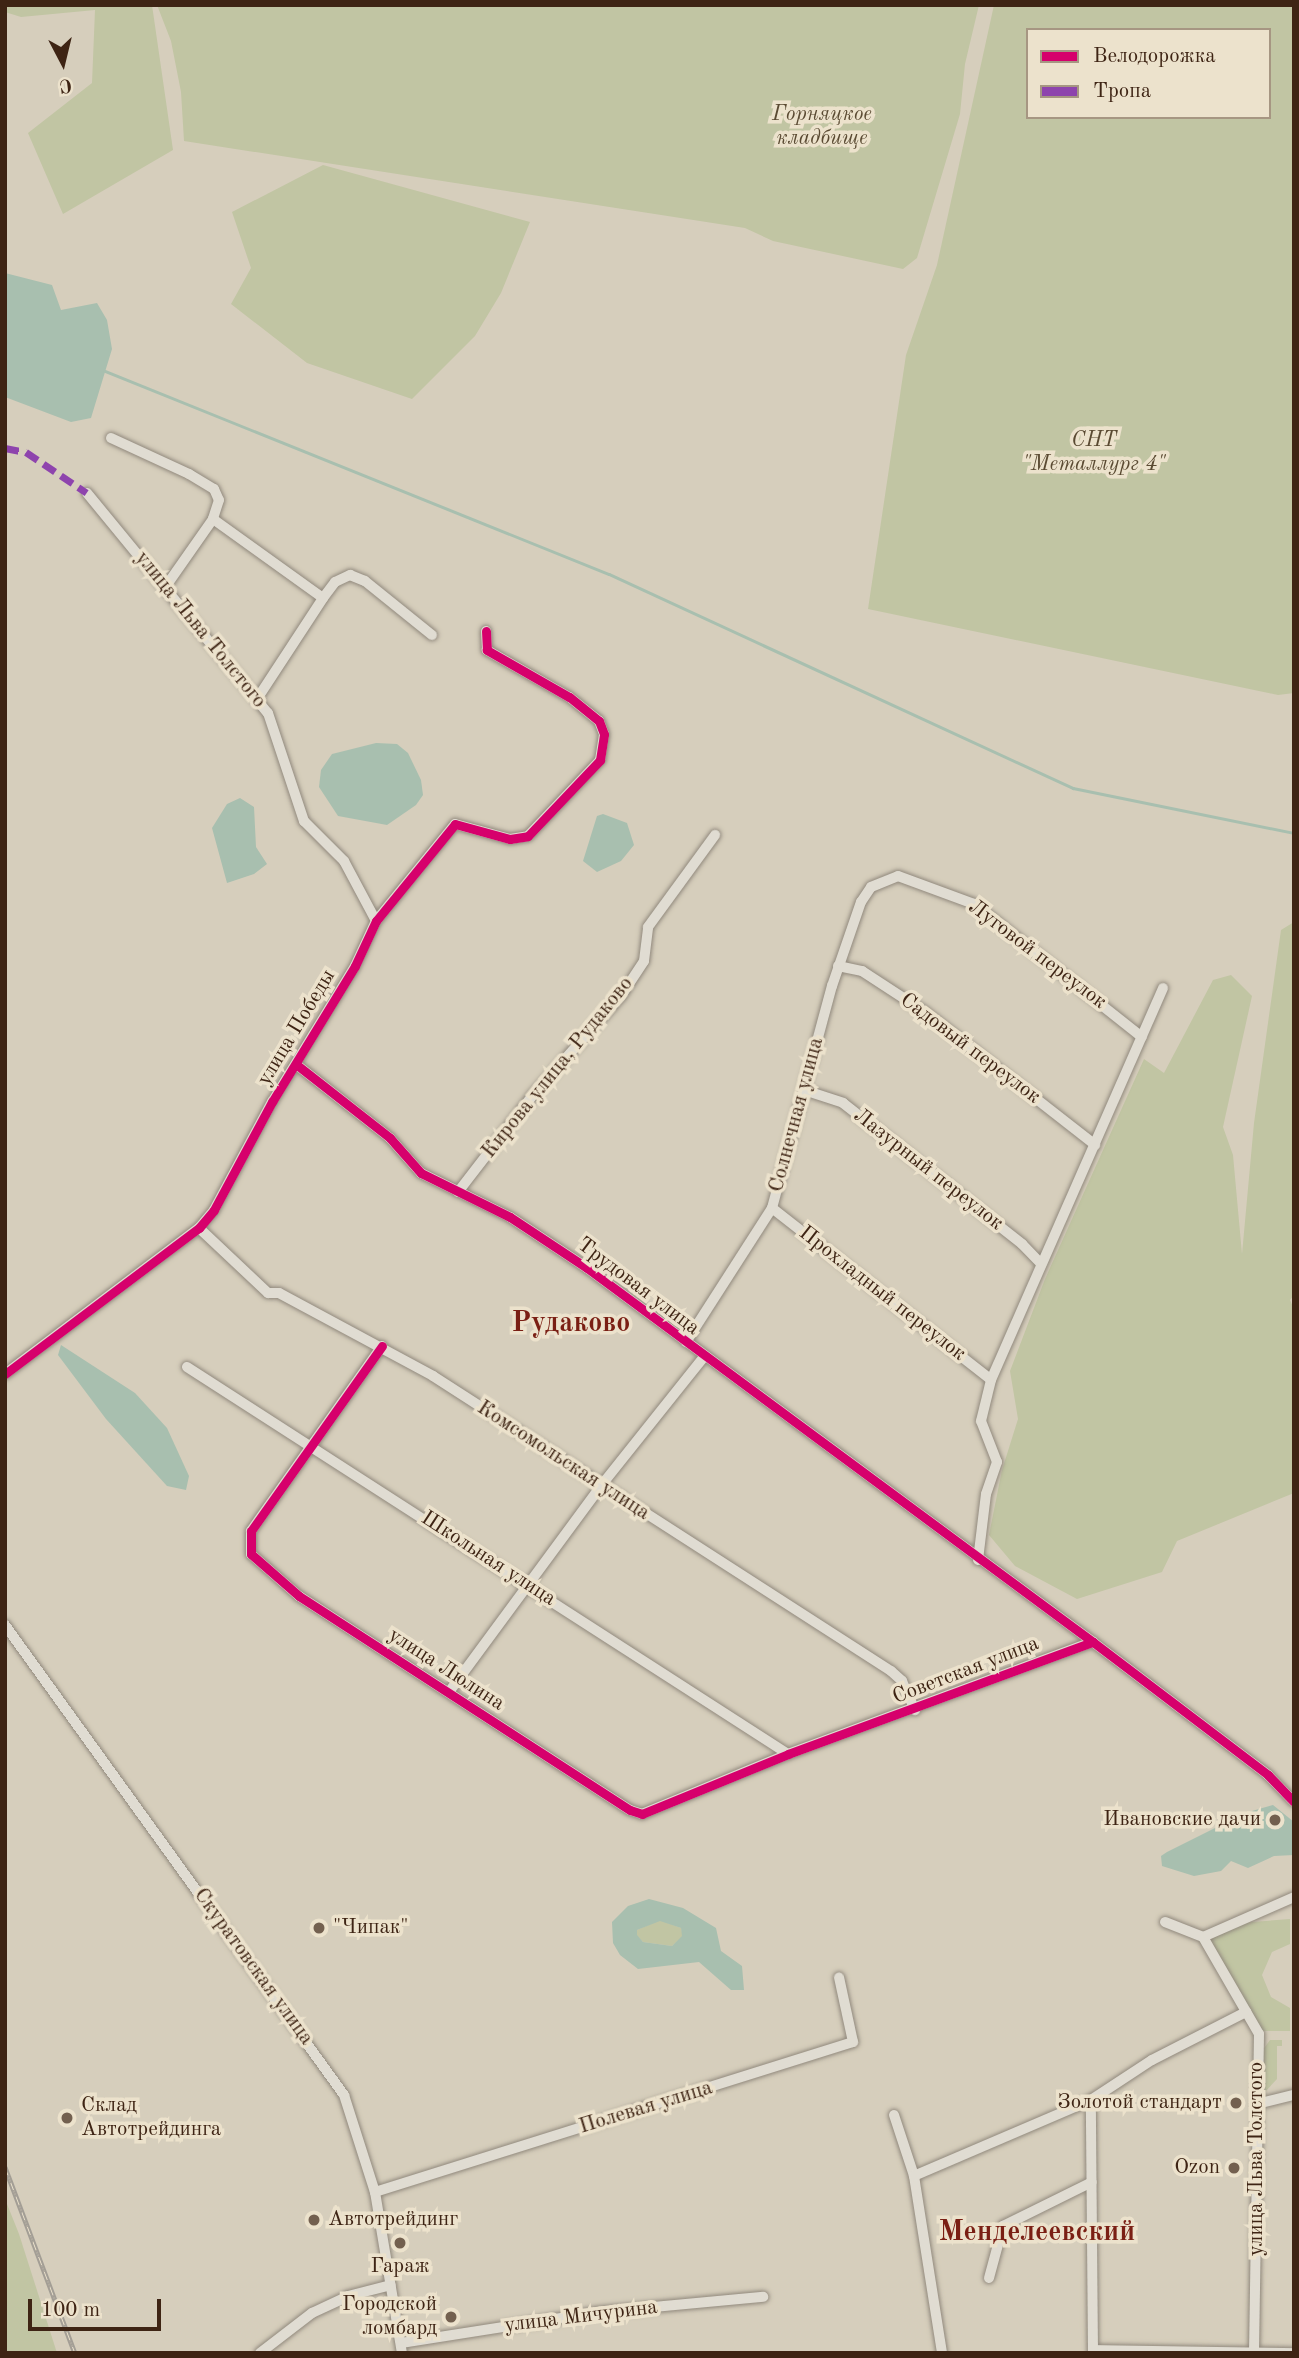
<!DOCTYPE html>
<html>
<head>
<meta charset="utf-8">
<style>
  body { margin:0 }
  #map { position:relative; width:1299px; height:2358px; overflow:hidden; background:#d6cebc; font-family:"Old Standard TT",serif }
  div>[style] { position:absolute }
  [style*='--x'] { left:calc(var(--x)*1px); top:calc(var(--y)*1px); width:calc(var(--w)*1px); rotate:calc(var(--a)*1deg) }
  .green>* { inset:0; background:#c1c5a3 }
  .water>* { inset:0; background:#a8bfaf }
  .stream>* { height:2.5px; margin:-1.25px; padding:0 1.25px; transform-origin:1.25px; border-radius:1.25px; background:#a8bfaf }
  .roads { filter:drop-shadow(0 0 2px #91897d) drop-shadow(0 0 2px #91897d) }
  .minor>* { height:10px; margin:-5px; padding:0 5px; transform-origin:5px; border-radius:5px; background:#e0dcd2 }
  .rail>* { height:5px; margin-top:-2.5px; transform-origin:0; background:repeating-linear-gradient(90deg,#ece2cc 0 8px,#a39e95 0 16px); box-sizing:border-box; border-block:2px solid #a39e95 }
  .quiet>* { height:7px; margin-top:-3.5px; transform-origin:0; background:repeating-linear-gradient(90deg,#8e44ad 0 14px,transparent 0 21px) }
  .cycleway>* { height:9px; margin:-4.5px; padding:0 4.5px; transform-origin:4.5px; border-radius:4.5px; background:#d6006c }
  .dots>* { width:19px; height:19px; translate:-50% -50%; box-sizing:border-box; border:4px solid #ece2cc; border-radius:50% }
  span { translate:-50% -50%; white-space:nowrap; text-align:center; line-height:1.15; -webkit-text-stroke:7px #ece2cc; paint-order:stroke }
  .park-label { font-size:21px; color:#5a4a32; font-style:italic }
  .street-label { font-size:21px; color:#3e2414 }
  .poi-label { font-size:21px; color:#3e2414 }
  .right { translate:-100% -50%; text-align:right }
  .left { translate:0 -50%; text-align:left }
  .district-label { font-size:28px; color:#7a1f14; font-weight:700 }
  .frame { position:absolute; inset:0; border:7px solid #3e2414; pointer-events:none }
  .legend { position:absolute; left:1026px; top:28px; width:245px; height:91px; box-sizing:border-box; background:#ece2cc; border:2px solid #a69682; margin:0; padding:9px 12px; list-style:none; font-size:21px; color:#3e2414 }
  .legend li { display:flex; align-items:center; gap:14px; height:35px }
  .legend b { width:35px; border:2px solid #a69682 }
  .north { position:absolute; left:28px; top:28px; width:70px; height:70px; -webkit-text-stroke:5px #ece2cc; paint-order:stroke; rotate:173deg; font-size:19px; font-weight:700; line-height:28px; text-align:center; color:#3e2414 }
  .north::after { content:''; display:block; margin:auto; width:24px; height:32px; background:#3e2414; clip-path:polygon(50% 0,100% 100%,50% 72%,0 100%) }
  .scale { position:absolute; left:28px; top:2299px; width:133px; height:32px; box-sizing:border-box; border:4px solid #3e2414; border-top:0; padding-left:9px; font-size:21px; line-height:24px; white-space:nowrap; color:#3e2414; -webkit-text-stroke:5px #ece2cc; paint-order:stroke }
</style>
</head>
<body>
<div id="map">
  <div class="green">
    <i style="clip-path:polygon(5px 5px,152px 5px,173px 150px,63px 214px,28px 133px,92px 83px,95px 10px,21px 17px,5px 12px)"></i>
    <i style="clip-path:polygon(157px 5px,979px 5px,965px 64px,960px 114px,917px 258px,903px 269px,773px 241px,745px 228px,184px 141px,181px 92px,171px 41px)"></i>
    <i style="clip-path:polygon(evenodd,994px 5px,1294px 5px,1294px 693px,1278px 695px,868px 609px,906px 355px,937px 265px,994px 5px,1028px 30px,1269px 30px,1269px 117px,1028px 117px,1028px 30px)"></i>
    <i style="clip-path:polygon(323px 165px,530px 222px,501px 293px,475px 336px,412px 399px,307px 363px,231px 304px,251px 268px,232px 212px)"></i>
    <i style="clip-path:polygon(1294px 922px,1294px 1295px,1290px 1300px,1294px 1309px,1294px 1493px,1177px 1541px,1162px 1572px,1077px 1599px,1015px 1566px,989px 1535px,1002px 1470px,1018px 1419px,1010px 1371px,1045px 1279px,1144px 1059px,1164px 1073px,1213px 980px,1231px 975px,1252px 996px,1223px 1127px,1233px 1155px,1242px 1254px,1254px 1123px,1281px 930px)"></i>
    <i style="clip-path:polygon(1290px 1919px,1290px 1944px,1272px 1952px,1262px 1975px,1271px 1997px,1290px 2008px,1290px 2031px,1261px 2031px,1207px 1938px,1240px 1923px)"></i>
    <i style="clip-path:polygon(660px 1920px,681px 1928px,683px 1936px,672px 1946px,643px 1942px,636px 1935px,637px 1930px)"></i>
    <i style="clip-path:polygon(1270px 2040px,1282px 2040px,1282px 2046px,1277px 2046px,1277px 2079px,1264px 2093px,1262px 2051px)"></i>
    <i style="clip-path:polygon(5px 2199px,19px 2234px,57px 2353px,5px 2353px)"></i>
  </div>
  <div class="water">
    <i style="clip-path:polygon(5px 273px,52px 285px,61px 310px,97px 303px,107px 320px,112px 349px,91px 418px,71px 422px,5px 397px)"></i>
    <i style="clip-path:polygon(376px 743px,397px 744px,408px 753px,421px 780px,423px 795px,416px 805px,387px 825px,338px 816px,319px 787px,321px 770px,332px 754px)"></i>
    <i style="clip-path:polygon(240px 798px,254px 807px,256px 847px,267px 864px,254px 874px,227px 883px,212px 828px,227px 804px)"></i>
    <i style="clip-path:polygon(603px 814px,627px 823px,634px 845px,621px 861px,597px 872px,583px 861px,597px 816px)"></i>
    <i style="clip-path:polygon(61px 1345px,135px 1393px,167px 1428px,189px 1476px,186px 1490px,167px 1486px,106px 1419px,58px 1355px)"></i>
    <i style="clip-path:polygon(1273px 1805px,1294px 1822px,1294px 1855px,1274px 1856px,1248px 1868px,1231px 1861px,1221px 1871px,1194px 1876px,1162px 1866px,1161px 1856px,1167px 1852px,1245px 1813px)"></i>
    <i style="clip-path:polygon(evenodd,649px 1899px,683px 1908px,716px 1928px,721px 1951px,742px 1966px,744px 1990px,731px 1990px,699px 1962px,638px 1969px,620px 1955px,613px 1943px,612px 1922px,628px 1906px,649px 1899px,660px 1921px,681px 1928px,682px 1936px,672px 1946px,643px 1942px,637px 1935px,637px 1930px,660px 1921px)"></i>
  </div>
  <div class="stream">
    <i style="--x:105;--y:371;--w:543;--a:21.94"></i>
    <i style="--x:609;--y:574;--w:511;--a:24.76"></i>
    <i style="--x:1073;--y:788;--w:226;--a:11.5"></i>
  </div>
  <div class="roads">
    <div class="minor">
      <i style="--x:111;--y:438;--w:86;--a:24.8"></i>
      <i style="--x:189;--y:474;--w:29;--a:31"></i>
      <i style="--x:214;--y:489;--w:12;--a:66"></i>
      <i style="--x:219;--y:500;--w:20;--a:108"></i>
      <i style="--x:213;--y:519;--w:85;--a:125"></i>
      <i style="--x:87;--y:493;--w:285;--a:50.6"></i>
      <i style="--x:268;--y:713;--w:114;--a:71.6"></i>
      <i style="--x:304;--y:821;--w:57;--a:45"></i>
      <i style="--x:344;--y:861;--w:68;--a:61.9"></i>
      <i style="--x:213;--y:519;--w:135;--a:35.7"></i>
      <i style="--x:323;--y:598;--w:20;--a:-53"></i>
      <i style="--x:335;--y:582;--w:17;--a:-25"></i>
      <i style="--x:350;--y:575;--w:16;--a:22"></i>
      <i style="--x:365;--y:581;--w:86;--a:38.9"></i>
      <i style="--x:257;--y:699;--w:121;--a:-56.8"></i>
      <i style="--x:838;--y:966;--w:25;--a:12"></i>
      <i style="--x:862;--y:971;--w:75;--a:33.1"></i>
      <i style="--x:925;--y:1012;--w:216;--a:38"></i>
      <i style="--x:297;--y:1065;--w:118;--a:38.1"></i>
      <i style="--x:390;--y:1138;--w:47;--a:48.5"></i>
      <i style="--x:421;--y:1173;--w:99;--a:26.3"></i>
      <i style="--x:510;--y:1217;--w:92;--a:33.5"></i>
      <i style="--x:587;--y:1268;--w:629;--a:36.47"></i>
      <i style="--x:1093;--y:1642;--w:220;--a:37.2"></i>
      <i style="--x:1268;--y:1775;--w:37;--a:46"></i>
      <i style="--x:807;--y:1091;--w:38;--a:18"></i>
      <i style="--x:843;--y:1103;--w:228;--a:38.2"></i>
      <i style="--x:1022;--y:1244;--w:28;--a:46"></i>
      <i style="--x:458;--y:1192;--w:123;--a:-52.3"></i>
      <i style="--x:533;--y:1095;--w:132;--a:-48.4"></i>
      <i style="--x:621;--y:996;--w:42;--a:-56.7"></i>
      <i style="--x:644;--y:961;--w:34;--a:-83"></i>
      <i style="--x:648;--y:927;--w:114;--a:-53.9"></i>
      <i style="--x:772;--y:1208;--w:278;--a:38.1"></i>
      <i style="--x:199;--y:1228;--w:95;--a:43.3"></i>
      <i style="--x:268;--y:1293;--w:11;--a:0"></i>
      <i style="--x:279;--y:1293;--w:175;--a:28.3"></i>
      <i style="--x:433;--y:1376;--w:545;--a:32.79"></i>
      <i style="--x:891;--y:1671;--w:15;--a:42"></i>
      <i style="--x:902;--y:1681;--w:32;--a:66"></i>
      <i style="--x:686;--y:1342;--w:159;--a:-57.3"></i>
      <i style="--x:772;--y:1208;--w:230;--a:-74.9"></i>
      <i style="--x:832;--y:986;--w:89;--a:-71"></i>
      <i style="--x:861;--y:902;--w:18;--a:-56"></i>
      <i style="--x:871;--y:887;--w:29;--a:-22"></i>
      <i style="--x:898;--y:876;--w:81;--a:20.2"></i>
      <i style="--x:974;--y:904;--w:214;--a:38.4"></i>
      <i style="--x:382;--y:1346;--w:227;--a:125.3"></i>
      <i style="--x:251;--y:1531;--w:23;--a:90"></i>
      <i style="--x:251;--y:1554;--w:64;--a:41.2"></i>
      <i style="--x:299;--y:1596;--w:394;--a:32.9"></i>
      <i style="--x:630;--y:1810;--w:13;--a:18"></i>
      <i style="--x:642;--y:1814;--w:158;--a:-22.3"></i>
      <i style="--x:788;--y:1754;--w:325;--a:-20.2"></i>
      <i style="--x:187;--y:1367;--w:715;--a:32.78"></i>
      <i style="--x:5;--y:1374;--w:243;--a:-37"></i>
      <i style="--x:199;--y:1228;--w:23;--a:-50"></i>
      <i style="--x:214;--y:1210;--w:123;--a:-61.8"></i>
      <i style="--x:272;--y:1102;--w:159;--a:-58.6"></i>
      <i style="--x:355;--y:966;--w:50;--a:-65"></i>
      <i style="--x:376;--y:921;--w:125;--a:-50.8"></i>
      <i style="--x:455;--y:824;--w:57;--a:15.3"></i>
      <i style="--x:510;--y:839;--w:18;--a:-9"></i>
      <i style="--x:528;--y:836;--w:105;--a:-46.5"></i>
      <i style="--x:600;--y:760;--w:26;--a:-81"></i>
      <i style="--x:604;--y:734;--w:14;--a:-111"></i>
      <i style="--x:599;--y:721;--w:38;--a:-141"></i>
      <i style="--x:569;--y:697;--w:95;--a:-150.2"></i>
      <i style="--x:487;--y:650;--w:19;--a:-93"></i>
      <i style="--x:978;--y:1560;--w:66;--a:-83.1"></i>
      <i style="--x:986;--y:1494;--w:34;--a:-71"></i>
      <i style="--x:997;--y:1462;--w:44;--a:-111.3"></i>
      <i style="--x:981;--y:1421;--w:42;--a:-76.3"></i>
      <i style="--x:991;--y:1380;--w:428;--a:-66.3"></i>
      <i style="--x:5;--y:1625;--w:580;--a:54.2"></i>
      <i style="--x:344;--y:2095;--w:102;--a:72.3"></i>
      <i style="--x:375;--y:2192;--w:163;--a:80.5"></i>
      <i style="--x:449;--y:1692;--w:255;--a:-53.6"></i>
      <i style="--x:600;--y:1487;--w:165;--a:-51.4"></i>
      <i style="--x:1165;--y:1922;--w:41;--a:21.5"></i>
      <i style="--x:1203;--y:1937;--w:112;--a:60"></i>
      <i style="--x:1259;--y:2034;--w:319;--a:90.9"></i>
      <i style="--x:1203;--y:1937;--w:99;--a:-23.7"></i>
      <i style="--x:1257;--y:2104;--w:38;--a:-14"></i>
      <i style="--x:894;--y:2115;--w:64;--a:71.8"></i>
      <i style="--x:914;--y:2176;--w:179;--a:81"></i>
      <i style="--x:914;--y:2176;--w:193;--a:-23.2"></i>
      <i style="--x:375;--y:2192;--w:501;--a:-17.42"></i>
      <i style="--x:853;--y:2042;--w:66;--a:-102.2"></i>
      <i style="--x:989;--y:2278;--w:54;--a:-74.9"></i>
      <i style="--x:1003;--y:2226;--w:99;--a:-26.3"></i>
      <i style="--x:401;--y:2343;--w:201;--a:-8.9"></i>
      <i style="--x:600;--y:2312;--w:164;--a:-5.3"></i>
      <i style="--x:1093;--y:2350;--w:201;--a:0.9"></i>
      <i style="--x:260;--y:2353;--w:66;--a:-37.6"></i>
      <i style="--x:312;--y:2313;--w:40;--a:-25"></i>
      <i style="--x:348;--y:2296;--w:44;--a:-14.3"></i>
      <i style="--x:1093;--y:2353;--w:253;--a:-90.5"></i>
      <i style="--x:1091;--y:2100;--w:73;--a:-33.3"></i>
      <i style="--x:1152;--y:2060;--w:106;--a:-27.1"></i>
    </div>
  </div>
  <div class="rail">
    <i style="--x:5;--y:2167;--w:199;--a:69.4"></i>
  </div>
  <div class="quiet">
    <i style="--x:5;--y:448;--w:21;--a:11"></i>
    <i style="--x:26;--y:452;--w:73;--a:33.9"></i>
  </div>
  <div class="cycleway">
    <i style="--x:297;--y:1065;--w:118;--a:38.1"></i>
    <i style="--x:390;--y:1138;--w:47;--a:48.5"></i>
    <i style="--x:421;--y:1173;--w:99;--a:26.3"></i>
    <i style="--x:510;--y:1217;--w:92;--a:33.5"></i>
    <i style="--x:587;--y:1268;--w:629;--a:36.47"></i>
    <i style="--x:1093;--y:1642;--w:220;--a:37.2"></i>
    <i style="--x:1268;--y:1775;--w:37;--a:46"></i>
    <i style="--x:382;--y:1346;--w:227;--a:125.3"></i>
    <i style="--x:251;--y:1531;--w:23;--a:90"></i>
    <i style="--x:251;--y:1554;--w:64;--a:41.2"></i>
    <i style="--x:299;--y:1596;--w:394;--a:32.9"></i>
    <i style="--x:630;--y:1810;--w:13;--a:18"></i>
    <i style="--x:642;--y:1814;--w:158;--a:-22.3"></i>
    <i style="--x:788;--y:1754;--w:325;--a:-20.2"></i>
    <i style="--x:5;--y:1374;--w:243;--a:-37"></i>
    <i style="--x:199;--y:1228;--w:23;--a:-50"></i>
    <i style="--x:214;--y:1210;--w:123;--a:-61.8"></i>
    <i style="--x:272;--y:1102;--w:159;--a:-58.6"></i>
    <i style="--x:355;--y:966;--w:50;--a:-65"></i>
    <i style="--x:376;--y:921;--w:125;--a:-50.8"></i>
    <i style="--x:455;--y:824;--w:57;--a:15.3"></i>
    <i style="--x:510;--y:839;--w:18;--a:-9"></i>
    <i style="--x:528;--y:836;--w:105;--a:-46.5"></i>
    <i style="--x:600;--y:760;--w:26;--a:-81"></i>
    <i style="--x:604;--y:734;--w:14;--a:-111"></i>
    <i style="--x:599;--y:721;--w:38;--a:-141"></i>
    <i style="--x:569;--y:697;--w:95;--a:-150.2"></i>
    <i style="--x:487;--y:650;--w:19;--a:-93"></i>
  </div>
  <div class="dots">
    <i style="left:1275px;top:1820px;background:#73604f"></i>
    <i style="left:319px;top:1928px;background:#73604f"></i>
    <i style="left:1236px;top:2103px;background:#73604f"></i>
    <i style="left:67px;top:2118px;background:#73604f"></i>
    <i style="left:1234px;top:2168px;background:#73604f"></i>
    <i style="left:314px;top:2220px;background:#73604f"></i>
    <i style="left:400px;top:2243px;background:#73604f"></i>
    <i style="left:451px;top:2317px;background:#73604f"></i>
  </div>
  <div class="park-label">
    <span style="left:822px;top:127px">Горняцкое<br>кладбище</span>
    <span style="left:1094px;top:453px">СНТ<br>"Металлург 4"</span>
  </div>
  <div class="street-label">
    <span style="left:200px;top:630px;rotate:51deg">улица Льва Толстого</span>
    <span style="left:1037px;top:955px;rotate:37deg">Луговой переулок</span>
    <span style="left:297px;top:1028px;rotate:-59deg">улица Победы</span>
    <span style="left:970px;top:1049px;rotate:37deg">Садовый переулок</span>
    <span style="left:558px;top:1068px;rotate:-51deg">Кирова улица, Рудаково</span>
    <span style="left:797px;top:1115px;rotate:-75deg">Солнечная улица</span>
    <span style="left:928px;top:1170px;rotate:38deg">Лазурный переулок</span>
    <span style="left:638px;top:1287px;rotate:37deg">Трудовая улица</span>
    <span style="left:882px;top:1294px;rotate:38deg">Прохладный переулок</span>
    <span style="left:563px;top:1461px;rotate:33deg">Комсомольская улица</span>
    <span style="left:488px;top:1559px;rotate:33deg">Школьная улица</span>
    <span style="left:446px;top:1670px;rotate:33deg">улица Люлина</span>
    <span style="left:966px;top:1671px;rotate:-21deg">Советская улица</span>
    <span style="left:253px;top:1967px;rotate:54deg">Скуратовская улица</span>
    <span style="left:646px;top:2108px;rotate:-17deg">Полевая улица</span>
    <span style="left:1257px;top:2159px;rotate:-90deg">улица Льва Толстого</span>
    <span style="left:581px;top:2317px;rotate:-7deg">улица Мичурина</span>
  </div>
  <div class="poi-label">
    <span class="right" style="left:1261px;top:1820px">Ивановские дачи</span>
    <span class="left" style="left:333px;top:1928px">"Чипак"</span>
    <span class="right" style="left:1222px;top:2103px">Золотой стандарт</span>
    <span class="left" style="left:81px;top:2118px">Склад<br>Автотрейдинга</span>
    <span class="right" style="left:1220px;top:2168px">Ozon</span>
    <span class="left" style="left:328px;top:2220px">Автотрейдинг</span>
    <span style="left:400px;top:2267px">Гараж</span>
    <span class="right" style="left:437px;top:2317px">Городской<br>ломбард</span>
  </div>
  <div class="district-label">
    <span style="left:571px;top:1324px">Рудаково</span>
    <span style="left:1037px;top:2233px">Менделеевский</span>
  </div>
  <div class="frame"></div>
  <ul class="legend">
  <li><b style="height:9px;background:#d6006c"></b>Велодорожка</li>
  <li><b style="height:9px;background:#8e44ad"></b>Тропа</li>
  </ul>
  <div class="north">С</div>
  <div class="scale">100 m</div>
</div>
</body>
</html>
